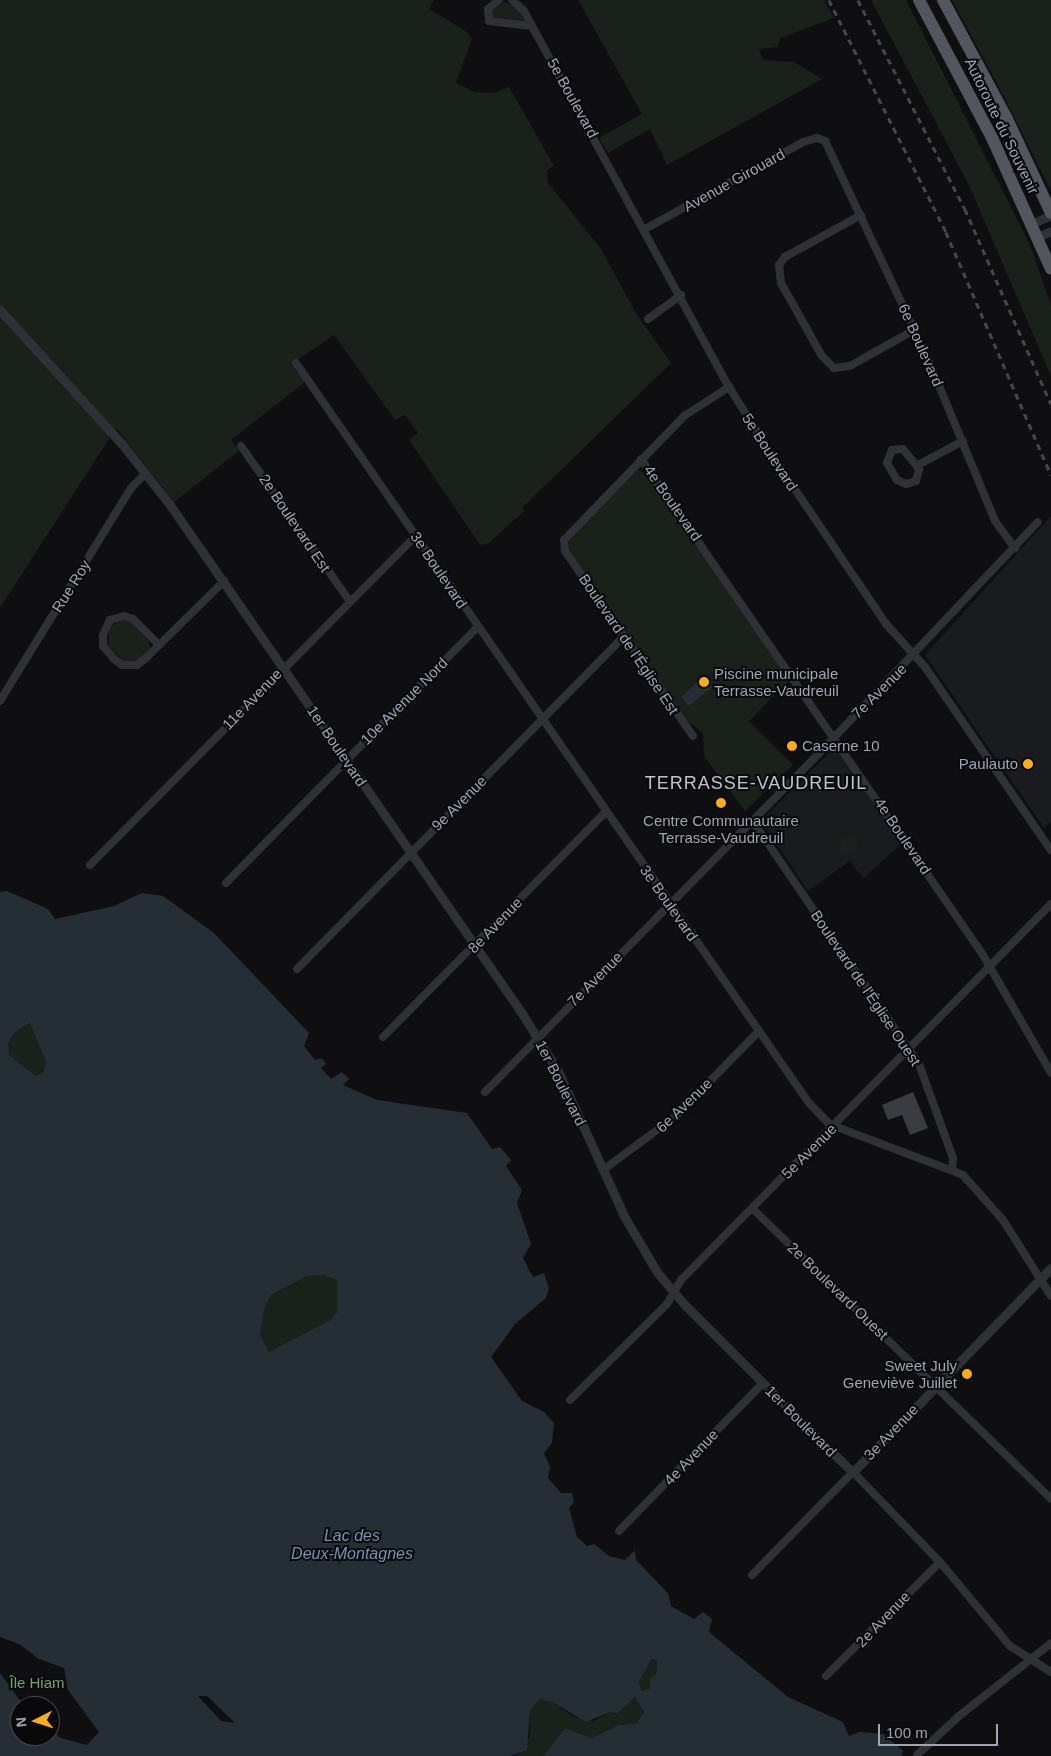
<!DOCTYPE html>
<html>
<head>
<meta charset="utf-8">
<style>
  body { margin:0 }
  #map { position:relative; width:1051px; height:1756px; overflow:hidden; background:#0f0f11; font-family:Helvetica,sans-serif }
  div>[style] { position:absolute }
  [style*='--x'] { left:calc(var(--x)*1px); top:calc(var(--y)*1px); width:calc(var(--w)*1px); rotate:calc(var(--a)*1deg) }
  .built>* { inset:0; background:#1a1b1e }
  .green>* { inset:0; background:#19211a }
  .round { border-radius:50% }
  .water>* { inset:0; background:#252e35 }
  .building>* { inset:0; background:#3b3c41 }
  .minor>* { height:8px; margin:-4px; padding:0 4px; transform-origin:4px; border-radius:4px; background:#303136 }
  .tertiary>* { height:9px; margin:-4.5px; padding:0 4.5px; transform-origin:4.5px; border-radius:4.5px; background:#303136 }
  .trunk>* { height:12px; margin:-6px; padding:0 6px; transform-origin:6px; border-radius:6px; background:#53565e }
  .rail>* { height:2.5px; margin-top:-1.25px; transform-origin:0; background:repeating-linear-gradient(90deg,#44474d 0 6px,transparent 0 11px) }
  .dots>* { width:14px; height:14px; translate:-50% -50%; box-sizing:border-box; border:2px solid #0a0a0c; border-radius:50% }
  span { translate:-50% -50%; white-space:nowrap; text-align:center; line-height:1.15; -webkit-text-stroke:4px #0a0a0c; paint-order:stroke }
  .street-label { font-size:15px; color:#9ea5b3 }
  .poi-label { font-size:15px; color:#9ea5b3 }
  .left { translate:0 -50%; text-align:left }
  .right { translate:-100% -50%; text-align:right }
  .park-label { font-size:15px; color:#73a175 }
  .water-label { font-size:16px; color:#7195b3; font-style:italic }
  .quarter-label { font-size:18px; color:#c0c4cf; letter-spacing:1px }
  .north { position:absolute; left:10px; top:1696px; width:50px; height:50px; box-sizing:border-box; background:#0a0a0c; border:1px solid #45484f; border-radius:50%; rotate:265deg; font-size:14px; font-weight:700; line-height:20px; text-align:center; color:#9ea5b3 }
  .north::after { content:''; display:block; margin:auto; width:18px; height:22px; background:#ffad19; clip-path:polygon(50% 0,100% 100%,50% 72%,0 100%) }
  .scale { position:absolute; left:878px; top:1724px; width:120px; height:22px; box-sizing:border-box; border:2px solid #9ea5b3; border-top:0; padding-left:6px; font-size:15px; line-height:18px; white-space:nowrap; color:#9ea5b3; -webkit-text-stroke:4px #0a0a0c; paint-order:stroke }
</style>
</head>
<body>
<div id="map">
  <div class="built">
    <i style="clip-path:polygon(1051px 516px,1051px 822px,1044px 828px,925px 655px)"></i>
    <i style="clip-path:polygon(835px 747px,903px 842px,863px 879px,850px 861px,808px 891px,761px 821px)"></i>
  </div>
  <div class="green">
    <i style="clip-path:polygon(0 0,434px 0,429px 9px,466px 31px,472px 39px,456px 83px,475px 92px,494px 93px,509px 87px,554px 166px,547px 170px,548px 183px,601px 249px,637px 315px,671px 363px,522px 508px,524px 511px,489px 543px,480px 545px,409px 440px,418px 433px,405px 415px,395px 420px,334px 335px,291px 364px,305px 382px,231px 440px,239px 451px,174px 502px,116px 428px,0 608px)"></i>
    <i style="clip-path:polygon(578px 0,824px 0,834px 18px,780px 38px,778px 47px,759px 49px,763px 60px,794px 62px,822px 79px,667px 165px,650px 129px,608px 153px,599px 138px,642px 114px)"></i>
    <i style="clip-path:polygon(871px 0,906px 0,1030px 245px,1051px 305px,1051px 376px,969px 185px)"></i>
    <i style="clip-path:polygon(952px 0,1051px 0,1051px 191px,1002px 93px)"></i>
    <i style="clip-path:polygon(505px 2px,518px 8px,524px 21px,492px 17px,492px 10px)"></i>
    <i style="clip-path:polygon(638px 470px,649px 475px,791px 678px,749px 721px,793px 765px,745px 811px,704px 756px,703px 733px,685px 719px,569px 551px,569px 539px)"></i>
    <i style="clip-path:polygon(124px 620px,133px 624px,149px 642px,150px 649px,137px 661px,123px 661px,108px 646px,110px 626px)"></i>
    <i class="round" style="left:840px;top:837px;width:18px;height:18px"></i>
    <i style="clip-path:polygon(30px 1023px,46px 1062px,43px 1073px,36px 1076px,9px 1055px,8px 1044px,14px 1033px)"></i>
    <i style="clip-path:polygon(324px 1275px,337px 1280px,337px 1312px,330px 1320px,269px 1352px,260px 1336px,264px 1310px,271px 1295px,307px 1276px)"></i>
    <i style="clip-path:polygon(653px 1658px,657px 1660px,656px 1676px,650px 1678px,650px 1688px,642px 1691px,639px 1682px)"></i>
    <i style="clip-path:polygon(631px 1698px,640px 1699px,643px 1706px,643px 1716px,637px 1723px,619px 1725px,592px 1738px,565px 1728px,543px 1756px,510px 1756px,518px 1755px,530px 1736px,530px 1711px,540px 1699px,554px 1703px,574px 1717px,593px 1721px,610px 1712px,617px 1714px)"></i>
  </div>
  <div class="water">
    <i style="clip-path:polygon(703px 677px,712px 687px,689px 706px,681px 697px)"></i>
    <i style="clip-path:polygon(evenodd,7px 891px,48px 909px,55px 919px,114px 906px,142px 893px,163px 896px,214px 933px,309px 1033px,304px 1046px,315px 1060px,322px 1058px,326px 1064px,321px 1068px,331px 1079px,342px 1072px,349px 1079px,343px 1085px,377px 1100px,467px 1113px,492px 1149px,500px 1147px,511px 1160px,506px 1166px,522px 1190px,517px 1203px,531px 1244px,523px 1258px,533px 1277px,544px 1273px,549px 1288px,546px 1298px,515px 1324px,491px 1357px,522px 1401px,544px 1412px,554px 1423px,552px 1443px,544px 1453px,550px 1467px,548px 1478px,561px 1493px,572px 1493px,574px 1502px,569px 1508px,577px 1537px,587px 1546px,594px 1544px,609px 1556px,625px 1560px,635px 1550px,636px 1560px,668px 1593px,671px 1606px,694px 1619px,703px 1612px,712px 1619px,709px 1632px,788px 1697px,843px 1722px,849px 1736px,860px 1732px,883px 1734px,903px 1751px,901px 1756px,543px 1756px,565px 1728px,592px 1738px,619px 1725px,637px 1723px,644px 1712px,635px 1697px,617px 1714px,610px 1712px,586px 1722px,554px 1703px,540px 1699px,530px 1711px,527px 1750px,510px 1756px,0 1756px,0 1673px,24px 1706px,20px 1706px,20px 1736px,50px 1736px,50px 1729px,61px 1738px,87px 1745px,99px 1732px,68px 1690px,64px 1668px,39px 1659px,19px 1644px,0 1637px,0 892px,7px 891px,30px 1023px,46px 1062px,43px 1073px,36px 1076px,9px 1055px,8px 1044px,14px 1033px,30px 1023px,7px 891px,324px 1275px,337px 1280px,337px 1312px,330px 1320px,269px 1352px,260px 1335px,264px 1310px,271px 1295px,307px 1276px,324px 1275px,7px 891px,652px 1659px,657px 1660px,656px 1675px,650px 1678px,650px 1688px,642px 1691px,639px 1682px,652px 1659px,7px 891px,198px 1696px,207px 1696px,235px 1723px,221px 1721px,198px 1696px)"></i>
  </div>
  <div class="building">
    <i style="clip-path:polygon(913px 1092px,928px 1128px,910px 1135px,902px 1115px,888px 1120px,882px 1105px)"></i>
  </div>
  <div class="minor">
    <i style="--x:499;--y:0;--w:14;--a:141"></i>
    <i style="--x:488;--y:9;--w:12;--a:85"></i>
    <i style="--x:489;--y:21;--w:43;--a:6.6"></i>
    <i style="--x:532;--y:26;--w:17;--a:-118"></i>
    <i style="--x:524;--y:11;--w:16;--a:-137"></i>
    <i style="--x:532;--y:26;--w:411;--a:61.4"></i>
    <i style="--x:729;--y:387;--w:75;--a:58"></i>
    <i style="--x:769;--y:451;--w:210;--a:55.9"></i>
    <i style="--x:887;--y:625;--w:57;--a:47.9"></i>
    <i style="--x:925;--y:667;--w:222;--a:55.5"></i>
    <i style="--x:861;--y:215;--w:87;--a:151.1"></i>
    <i style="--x:785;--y:257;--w:10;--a:127"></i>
    <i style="--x:779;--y:265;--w:18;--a:84"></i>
    <i style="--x:781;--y:283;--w:84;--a:60.7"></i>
    <i style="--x:822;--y:356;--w:17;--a:45"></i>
    <i style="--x:834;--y:368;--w:16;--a:-7"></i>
    <i style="--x:850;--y:366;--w:73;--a:-29.4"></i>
    <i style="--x:645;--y:229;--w:180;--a:-28.8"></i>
    <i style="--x:803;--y:142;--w:15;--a:-16"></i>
    <i style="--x:817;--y:138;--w:9;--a:21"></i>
    <i style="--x:825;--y:141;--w:241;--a:64.7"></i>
    <i style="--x:928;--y:359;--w:175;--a:67.5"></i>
    <i style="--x:995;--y:521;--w:34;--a:54"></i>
    <i style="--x:648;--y:319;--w:41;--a:-36"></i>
    <i style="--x:296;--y:363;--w:900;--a:55.27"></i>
    <i style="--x:809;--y:1103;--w:29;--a:46"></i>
    <i style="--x:829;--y:1124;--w:143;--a:20.8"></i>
    <i style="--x:963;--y:1175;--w:60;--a:48.4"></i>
    <i style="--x:1003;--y:1220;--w:90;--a:57.7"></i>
    <i style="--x:241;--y:446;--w:188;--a:55"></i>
    <i style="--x:903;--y:449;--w:26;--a:51"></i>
    <i style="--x:919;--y:469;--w:12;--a:104"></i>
    <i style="--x:916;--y:481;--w:10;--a:163"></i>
    <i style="--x:906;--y:484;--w:10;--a:-156"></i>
    <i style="--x:897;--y:480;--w:20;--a:-120"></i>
    <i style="--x:887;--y:463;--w:14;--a:-69"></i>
    <i style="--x:892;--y:450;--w:11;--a:-5"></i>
    <i style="--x:641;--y:459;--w:602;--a:55.41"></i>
    <i style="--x:983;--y:955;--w:136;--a:60"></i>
    <i style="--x:918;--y:465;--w:51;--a:-28.1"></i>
    <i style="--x:159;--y:645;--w:37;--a:-135"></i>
    <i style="--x:133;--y:619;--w:9;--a:-162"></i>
    <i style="--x:124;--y:616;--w:15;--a:164"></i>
    <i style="--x:110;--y:620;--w:17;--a:115"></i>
    <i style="--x:103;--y:635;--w:11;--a:90"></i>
    <i style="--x:103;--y:646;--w:17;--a:50"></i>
    <i style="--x:114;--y:659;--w:10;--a:37"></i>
    <i style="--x:122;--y:665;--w:15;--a:0"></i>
    <i style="--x:137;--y:665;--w:11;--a:-38"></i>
    <i style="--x:146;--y:658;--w:110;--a:-44.6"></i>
    <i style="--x:0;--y:701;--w:250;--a:-58.4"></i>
    <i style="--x:131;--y:488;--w:21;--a:-45"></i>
    <i style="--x:693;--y:736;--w:225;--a:-124.7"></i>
    <i style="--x:565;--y:551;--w:11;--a:-95"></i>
    <i style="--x:564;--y:540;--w:173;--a:-45.9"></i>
    <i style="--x:684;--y:416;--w:54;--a:-32.8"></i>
    <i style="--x:749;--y:823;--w:8;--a:23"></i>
    <i style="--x:756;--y:826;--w:288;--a:55.6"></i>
    <i style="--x:919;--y:1064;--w:100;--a:70.1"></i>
    <i style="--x:953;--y:1158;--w:11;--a:95"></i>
    <i style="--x:90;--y:865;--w:464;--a:-45.3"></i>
    <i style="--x:226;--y:883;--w:359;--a:-45.5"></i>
    <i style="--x:297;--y:969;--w:465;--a:-45.5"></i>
    <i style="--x:383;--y:1037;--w:317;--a:-45.3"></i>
    <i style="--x:485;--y:1092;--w:486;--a:-45.4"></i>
    <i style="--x:826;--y:746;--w:308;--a:-46.6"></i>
    <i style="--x:603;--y:1170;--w:91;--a:-36.5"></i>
    <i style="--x:676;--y:1116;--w:119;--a:-45.7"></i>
    <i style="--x:753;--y:1209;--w:416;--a:44.2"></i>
    <i style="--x:570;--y:1400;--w:136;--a:-44.7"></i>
    <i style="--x:667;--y:1304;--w:28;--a:-60"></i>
    <i style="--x:681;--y:1280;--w:528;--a:-45.46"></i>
    <i style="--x:619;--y:1531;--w:206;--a:-45.8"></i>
    <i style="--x:752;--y:1575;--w:144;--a:-45.6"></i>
    <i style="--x:853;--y:1472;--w:125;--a:46"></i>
    <i style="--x:940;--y:1562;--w:109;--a:50.2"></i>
    <i style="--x:1010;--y:1646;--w:49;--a:32.4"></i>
    <i style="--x:826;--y:1676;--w:161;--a:-45"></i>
    <i style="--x:917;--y:1755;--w:57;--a:-42.9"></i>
    <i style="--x:959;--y:1716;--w:117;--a:-38.4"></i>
  </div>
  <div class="tertiary">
    <i style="--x:1031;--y:224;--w:22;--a:-24"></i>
    <i style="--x:1037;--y:237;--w:15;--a:-23"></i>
    <i style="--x:0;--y:310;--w:181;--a:47.7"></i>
    <i style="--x:122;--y:444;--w:78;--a:51.8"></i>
    <i style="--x:170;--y:505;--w:617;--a:55.3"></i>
    <i style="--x:521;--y:1012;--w:70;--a:57.9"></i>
    <i style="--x:558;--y:1071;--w:159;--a:65.5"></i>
    <i style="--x:624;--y:1216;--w:65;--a:59.5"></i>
    <i style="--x:657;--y:1272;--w:42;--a:49.8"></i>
    <i style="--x:684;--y:1304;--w:221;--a:45"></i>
    <i style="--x:840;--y:1460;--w:18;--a:43"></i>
    <i style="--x:853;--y:1472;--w:284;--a:-45.9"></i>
  </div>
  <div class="trunk">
    <i style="--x:919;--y:0;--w:158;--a:62.1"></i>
    <i style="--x:993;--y:140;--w:141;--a:65.8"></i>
    <i style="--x:943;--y:0;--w:135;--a:61.7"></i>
    <i style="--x:1007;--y:119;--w:104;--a:64.9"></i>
  </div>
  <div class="rail">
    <i style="--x:829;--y:0;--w:260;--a:63.2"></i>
    <i style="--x:946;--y:232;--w:265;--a:66.6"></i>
    <i style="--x:858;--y:0;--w:235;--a:62.9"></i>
    <i style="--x:965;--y:209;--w:213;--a:66.2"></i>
  </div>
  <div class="dots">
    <i style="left:704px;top:682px;background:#ffad19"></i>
    <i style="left:792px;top:746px;background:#ffad19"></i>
    <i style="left:1028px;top:764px;background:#ffad19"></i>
    <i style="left:721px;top:803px;background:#ffad19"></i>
    <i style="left:967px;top:1374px;background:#ffad19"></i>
  </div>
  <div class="street-label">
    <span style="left:573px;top:98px;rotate:61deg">5e Boulevard</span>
    <span style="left:1002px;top:126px;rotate:64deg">Autoroute du Souvenir</span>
    <span style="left:734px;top:180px;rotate:-29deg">Avenue Girouard</span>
    <span style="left:921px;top:345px;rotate:66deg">6e Boulevard</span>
    <span style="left:770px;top:452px;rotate:57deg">5e Boulevard</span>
    <span style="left:673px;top:503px;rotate:55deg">4e Boulevard</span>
    <span style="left:295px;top:523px;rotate:56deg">2e Boulevard Est</span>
    <span style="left:439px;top:570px;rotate:56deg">3e Boulevard</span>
    <span style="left:71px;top:586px;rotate:-58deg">Rue Roy</span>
    <span style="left:629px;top:644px;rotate:56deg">Boulevard de l'Église Est</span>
    <span style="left:879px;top:691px;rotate:-45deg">7e Avenue</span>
    <span style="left:252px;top:699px;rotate:-46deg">11e Avenue</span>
    <span style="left:404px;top:701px;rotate:-45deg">10e Avenue Nord</span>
    <span style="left:337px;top:746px;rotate:56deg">1er Boulevard</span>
    <span style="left:459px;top:803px;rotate:-45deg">9e Avenue</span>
    <span style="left:903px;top:836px;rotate:56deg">4e Boulevard</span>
    <span style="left:669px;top:903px;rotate:55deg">3e Boulevard</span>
    <span style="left:495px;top:925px;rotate:-46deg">8e Avenue</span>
    <span style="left:595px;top:979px;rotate:-45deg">7e Avenue</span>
    <span style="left:866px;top:988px;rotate:56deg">Boulevard de l'Église Ouest</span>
    <span style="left:561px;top:1083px;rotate:63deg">1er Boulevard</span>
    <span style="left:684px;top:1105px;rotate:-44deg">6e Avenue</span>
    <span style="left:809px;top:1151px;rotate:-45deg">5e Avenue</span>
    <span style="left:838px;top:1291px;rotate:44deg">2e Boulevard Ouest</span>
    <span style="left:801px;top:1421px;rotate:45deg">1er Boulevard</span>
    <span style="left:891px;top:1432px;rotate:-46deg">3e Avenue</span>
    <span style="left:691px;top:1457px;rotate:-46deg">4e Avenue</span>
    <span style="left:883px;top:1619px;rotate:-46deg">2e Avenue</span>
  </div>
  <div class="poi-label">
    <span class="left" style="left:714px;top:682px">Piscine municipale<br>Terrasse-Vaudreuil</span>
    <span class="left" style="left:802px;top:746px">Caserne 10</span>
    <span class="right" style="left:1018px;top:764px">Paulauto</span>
    <span style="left:721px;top:829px">Centre Communautaire<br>Terrasse-Vaudreuil</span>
    <span class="right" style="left:957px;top:1374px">Sweet July<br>Geneviève Juillet</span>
  </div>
  <div class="park-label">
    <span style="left:37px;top:1683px">Île Hiam</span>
  </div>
  <div class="water-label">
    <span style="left:352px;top:1545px">Lac des<br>Deux-Montagnes</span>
  </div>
  <div class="quarter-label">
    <span style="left:756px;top:783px">TERRASSE-VAUDREUIL</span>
  </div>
  <div class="north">N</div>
  <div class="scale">100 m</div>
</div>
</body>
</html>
